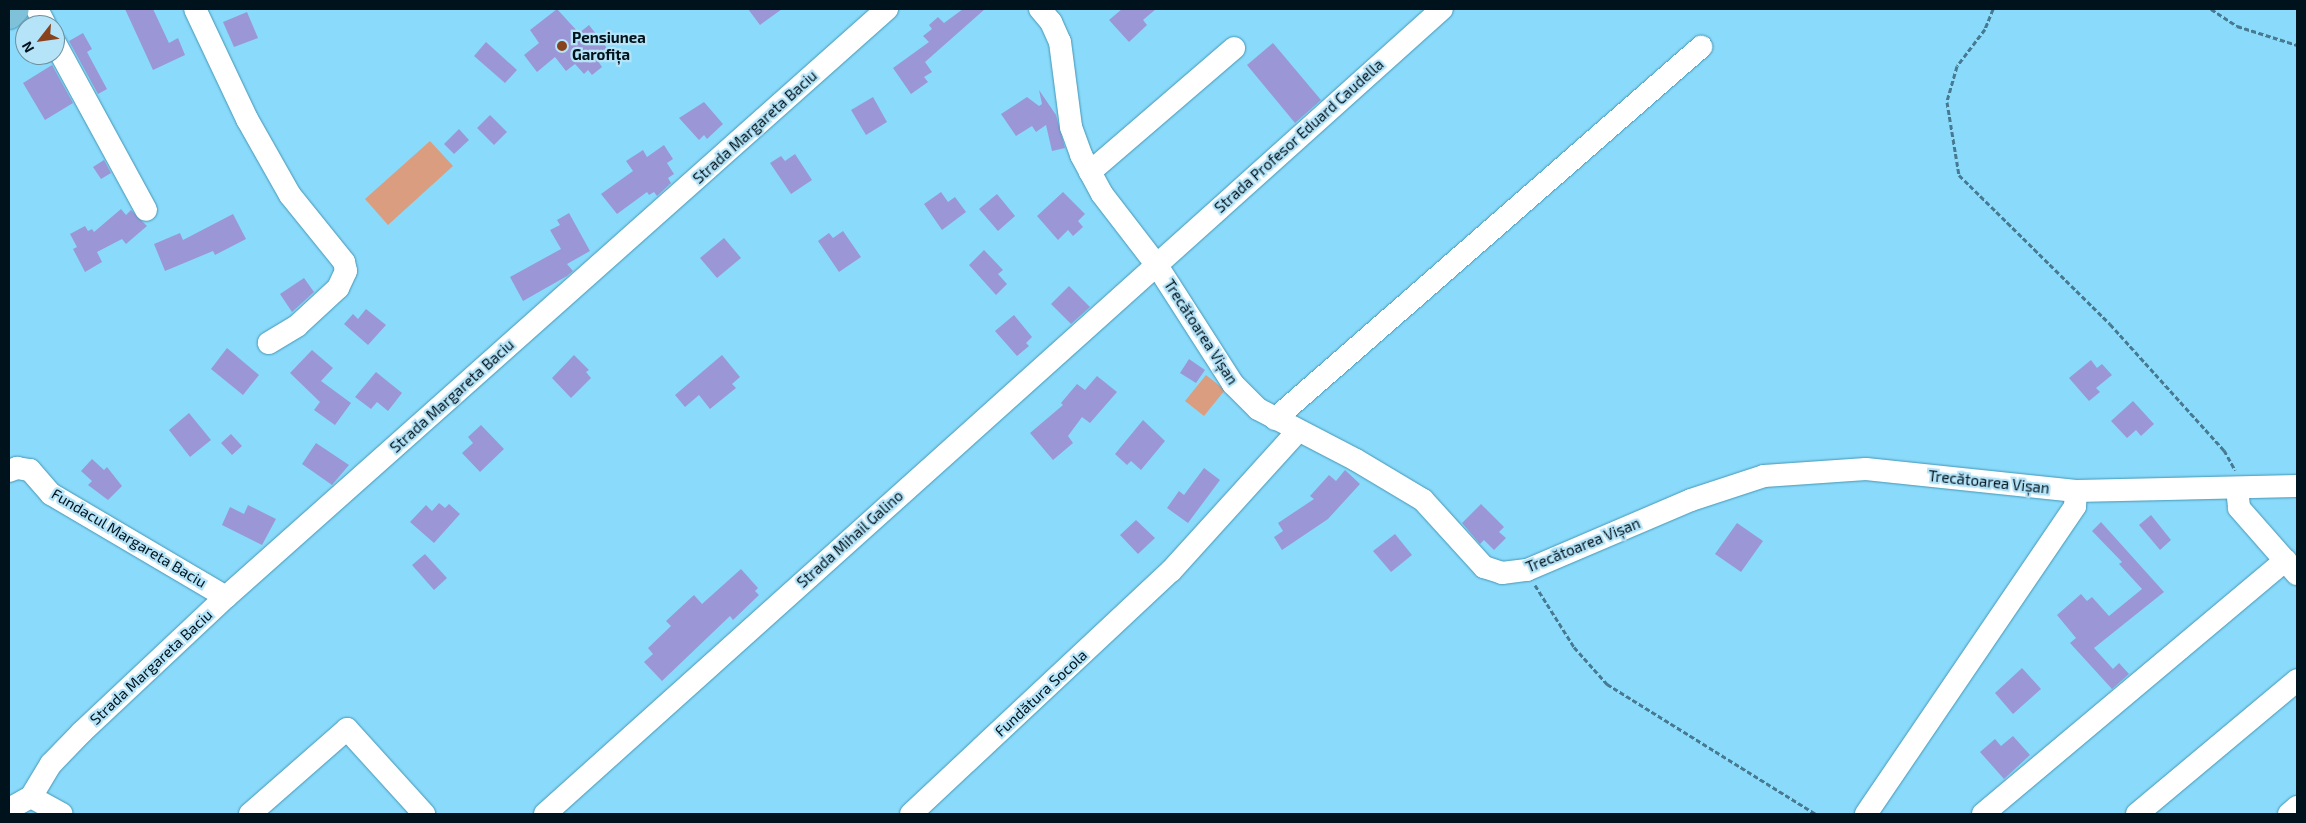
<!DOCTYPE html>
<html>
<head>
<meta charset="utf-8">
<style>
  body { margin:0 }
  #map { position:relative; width:2306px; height:823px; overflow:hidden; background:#8adafb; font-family:"Exo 2",sans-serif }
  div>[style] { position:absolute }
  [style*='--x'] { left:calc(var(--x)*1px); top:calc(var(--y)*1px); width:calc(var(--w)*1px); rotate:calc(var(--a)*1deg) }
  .green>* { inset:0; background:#db9d80 }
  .building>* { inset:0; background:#9b97d6 }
  .path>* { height:3px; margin-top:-1.5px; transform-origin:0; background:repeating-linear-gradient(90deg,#477a90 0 5px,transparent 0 7.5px) }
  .roads { filter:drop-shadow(0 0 1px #4597b6) drop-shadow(0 0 1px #4597b6) }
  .minor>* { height:22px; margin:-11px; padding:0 11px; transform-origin:11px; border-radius:11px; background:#fff }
  .major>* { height:28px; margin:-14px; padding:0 14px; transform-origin:14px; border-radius:14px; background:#7fc1d9 }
  .dots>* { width:14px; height:14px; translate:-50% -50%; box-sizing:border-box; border:2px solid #b5e3f7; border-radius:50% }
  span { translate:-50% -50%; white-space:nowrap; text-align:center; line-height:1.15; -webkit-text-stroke:4.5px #b5e3f7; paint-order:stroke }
  .poi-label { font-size:15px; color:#00131d; font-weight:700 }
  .left { translate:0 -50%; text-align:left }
  .street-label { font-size:15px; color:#00131d }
  .frame { position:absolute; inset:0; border:10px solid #00131d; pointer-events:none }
  .north { position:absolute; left:15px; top:15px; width:50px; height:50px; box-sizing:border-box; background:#b5e3f7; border:1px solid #6d90a0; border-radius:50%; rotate:240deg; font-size:14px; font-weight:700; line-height:20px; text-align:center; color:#00131d }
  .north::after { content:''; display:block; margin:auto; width:18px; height:22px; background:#88421c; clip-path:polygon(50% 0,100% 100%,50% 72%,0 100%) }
</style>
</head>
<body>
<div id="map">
  <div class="green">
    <i style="clip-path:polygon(430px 141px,453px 166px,388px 225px,365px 199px)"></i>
    <i style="clip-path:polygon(1206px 375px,1225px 390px,1204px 416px,1185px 401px)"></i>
  </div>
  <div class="building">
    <i style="clip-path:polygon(125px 9px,153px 9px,169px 43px,178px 38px,185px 55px,153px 70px)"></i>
    <i style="clip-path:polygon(557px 9px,579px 33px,589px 25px,610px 52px,598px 61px,602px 67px,592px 75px,588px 70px,584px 74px,575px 64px,566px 71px,555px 57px,537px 72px,524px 55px,539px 43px,530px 30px)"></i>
    <i style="clip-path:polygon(748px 9px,782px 9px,760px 25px)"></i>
    <i style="clip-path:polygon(963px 9px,985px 9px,925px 62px,932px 72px,924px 77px,928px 82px,911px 94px,893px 68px,929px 42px,923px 36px,932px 29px,929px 25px,938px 17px,944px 23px)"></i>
    <i style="clip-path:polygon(1122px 9px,1156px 9px,1143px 20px,1147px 25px,1129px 42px,1109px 20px)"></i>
    <i style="clip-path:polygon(247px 12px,258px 38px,234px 47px,223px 22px)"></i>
    <i style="clip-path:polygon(83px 33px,92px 49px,87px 52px,107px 89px,98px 94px,69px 41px)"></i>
    <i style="clip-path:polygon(486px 42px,517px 70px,505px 83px,474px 56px)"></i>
    <i style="clip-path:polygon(1273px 43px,1321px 100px,1295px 123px,1247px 65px)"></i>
    <i style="clip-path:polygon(52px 65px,73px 103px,45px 120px,23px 83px)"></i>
    <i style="clip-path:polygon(1039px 90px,1056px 115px,1065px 148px,1052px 151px,1046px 125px,1036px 132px,1032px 126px,1016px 136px,1001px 114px,1027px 97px,1039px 106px,1042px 104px)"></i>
    <i style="clip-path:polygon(873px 97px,887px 122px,866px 135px,851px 110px)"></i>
    <i style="clip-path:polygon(704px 102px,723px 124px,707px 139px,704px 135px,699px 140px,679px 118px)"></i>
    <i style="clip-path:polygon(490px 115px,507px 132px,494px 145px,477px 128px)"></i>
    <i style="clip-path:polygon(459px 129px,469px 140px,454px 154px,444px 144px)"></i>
    <i style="clip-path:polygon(664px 145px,673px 159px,667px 163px,674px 174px,668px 178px,671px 183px,657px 196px,654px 192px,649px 195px,647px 192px,617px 214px,601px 194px,633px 171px,626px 161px,643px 150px,647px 157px)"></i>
    <i style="clip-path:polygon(795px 154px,812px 180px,791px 194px,770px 163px,781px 156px,785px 161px)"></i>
    <i style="clip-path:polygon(104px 160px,111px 173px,101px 179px,93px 167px)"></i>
    <i style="clip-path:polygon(941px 192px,948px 202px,955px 197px,966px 212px,942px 230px,924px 204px)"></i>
    <i style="clip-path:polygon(1063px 192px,1085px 214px,1078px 221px,1083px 227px,1073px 236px,1068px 230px,1058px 240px,1037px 216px)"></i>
    <i style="clip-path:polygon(997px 194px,1015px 216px,998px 231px,979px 209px)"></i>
    <i style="clip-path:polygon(121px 209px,126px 215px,131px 210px,147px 226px,126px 244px,122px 239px,97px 252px,102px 262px,85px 272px,73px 249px,77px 247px,70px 234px,85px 226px,88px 231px,92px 229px,94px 232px)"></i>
    <i style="clip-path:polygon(569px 213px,590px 251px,567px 264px,573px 271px,567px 276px,523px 301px,510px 277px,561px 249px,550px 230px,560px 225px,557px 220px)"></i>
    <i style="clip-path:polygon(233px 214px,246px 239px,215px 255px,213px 251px,165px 271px,154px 244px,180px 233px,183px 240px)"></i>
    <i style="clip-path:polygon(843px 231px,861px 257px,839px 272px,818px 241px,829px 233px,833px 238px)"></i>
    <i style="clip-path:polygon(724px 238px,741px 258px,717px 278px,700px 258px)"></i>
    <i style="clip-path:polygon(984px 250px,1003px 270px,998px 274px,1007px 284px,996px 295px,969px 265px)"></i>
    <i style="clip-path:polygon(304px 278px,314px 292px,292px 312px,280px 294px)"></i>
    <i style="clip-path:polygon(1069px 286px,1090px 307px,1071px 324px,1051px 304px)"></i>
    <i style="clip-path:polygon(366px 309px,386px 325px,368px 345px,344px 324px,353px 314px,358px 319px)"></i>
    <i style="clip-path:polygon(1014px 315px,1032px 337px,1026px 343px,1029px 346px,1017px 356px,995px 331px)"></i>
    <i style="clip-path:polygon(227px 348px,259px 375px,243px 395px,211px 369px)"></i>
    <i style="clip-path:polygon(312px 350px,333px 368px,321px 381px,351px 403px,335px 425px,314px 410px,320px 402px,290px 373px)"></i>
    <i style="clip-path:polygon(574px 355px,589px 370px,586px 372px,591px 378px,571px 398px,552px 378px)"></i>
    <i style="clip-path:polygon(722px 355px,740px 377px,732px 384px,736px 388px,710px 409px,699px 395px,685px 407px,675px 395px)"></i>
    <i style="clip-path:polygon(1189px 359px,1205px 370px,1196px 383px,1180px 373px)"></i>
    <i style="clip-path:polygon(2091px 360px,2097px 368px,2102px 364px,2112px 375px,2096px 388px,2100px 392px,2089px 401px,2069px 378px)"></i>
    <i style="clip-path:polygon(376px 372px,402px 393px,388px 411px,377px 402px,371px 409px,355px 397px)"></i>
    <i style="clip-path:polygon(1097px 376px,1117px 392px,1090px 423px,1082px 417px,1068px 436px,1073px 443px,1053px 460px,1030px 433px,1063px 405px,1061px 403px,1077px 384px,1085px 390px)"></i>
    <i style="clip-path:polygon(2133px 401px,2154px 424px,2141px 436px,2136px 430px,2127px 438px,2111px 421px)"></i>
    <i style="clip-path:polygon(189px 413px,211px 440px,190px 457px,169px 430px)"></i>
    <i style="clip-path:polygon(1143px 420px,1165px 441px,1141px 470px,1131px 461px,1127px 465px,1115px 454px)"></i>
    <i style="clip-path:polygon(481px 425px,504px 449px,480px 472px,462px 453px,473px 443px,468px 437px)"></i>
    <i style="clip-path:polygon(231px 434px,242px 446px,232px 455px,221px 443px)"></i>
    <i style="clip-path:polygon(316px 443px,349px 465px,332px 485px,302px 464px)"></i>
    <i style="clip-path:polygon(92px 459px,104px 470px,107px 467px,122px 486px,108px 500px,88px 485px,92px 481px,81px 471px)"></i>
    <i style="clip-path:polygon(1204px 468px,1220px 480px,1188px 523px,1167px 508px,1179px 491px,1184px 495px)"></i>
    <i style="clip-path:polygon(1345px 470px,1360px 484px,1328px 519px,1282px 550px,1274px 537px,1283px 531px,1278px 523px,1314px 499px,1310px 496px,1329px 475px,1336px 481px)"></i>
    <i style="clip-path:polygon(439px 503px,445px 508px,449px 504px,460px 514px,434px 543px,410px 522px,426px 505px,432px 511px)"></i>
    <i style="clip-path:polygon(1481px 504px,1504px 527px,1499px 532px,1506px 538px,1494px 550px,1484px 540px,1480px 544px,1462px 523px)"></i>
    <i style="clip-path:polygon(248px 505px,276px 519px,262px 545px,222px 525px,230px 507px,244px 514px)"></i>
    <i style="clip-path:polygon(2151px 515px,2171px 540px,2160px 550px,2139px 525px)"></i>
    <i style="clip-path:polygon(1136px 520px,1155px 538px,1138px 554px,1120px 535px)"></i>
    <i style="clip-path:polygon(2101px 522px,2164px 592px,2094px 648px,2113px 669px,2119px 663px,2129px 674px,2112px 689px,2070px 643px,2076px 638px,2057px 615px,2081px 594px,2087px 601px,2092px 597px,2109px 616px,2142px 589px,2119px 564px,2122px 562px,2092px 531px)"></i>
    <i style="clip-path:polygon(1737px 523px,1763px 541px,1741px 572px,1715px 554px)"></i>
    <i style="clip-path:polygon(1395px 534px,1412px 555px,1391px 572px,1373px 551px)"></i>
    <i style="clip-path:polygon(425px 554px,447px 578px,434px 590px,412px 565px)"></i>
    <i style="clip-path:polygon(741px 569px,758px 588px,755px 591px,759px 595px,733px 620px,730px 616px,662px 681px,644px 662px,653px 654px,648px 648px,671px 626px,666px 621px,694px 595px,702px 604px)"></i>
    <i style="clip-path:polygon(2022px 668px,2041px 689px,2013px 714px,1995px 693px)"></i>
    <i style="clip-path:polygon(2013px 736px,2030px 755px,2004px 779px,1980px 752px,1995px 739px,2001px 746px)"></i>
  </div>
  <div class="path">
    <i style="--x:1993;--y:9;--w:22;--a:112"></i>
    <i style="--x:1985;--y:29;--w:46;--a:127.1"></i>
    <i style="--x:1957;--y:66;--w:37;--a:106"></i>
    <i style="--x:1947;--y:102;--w:74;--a:80.7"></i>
    <i style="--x:1959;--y:175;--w:212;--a:44.6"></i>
    <i style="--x:2110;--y:324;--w:170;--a:47.9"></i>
    <i style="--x:2224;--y:450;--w:23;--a:61"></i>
    <i style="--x:2211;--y:9;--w:31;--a:33"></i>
    <i style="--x:2237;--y:26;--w:63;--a:17.6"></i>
    <i style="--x:1535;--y:585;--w:73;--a:57.8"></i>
    <i style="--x:1574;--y:647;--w:50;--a:48.3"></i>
    <i style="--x:1607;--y:684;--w:246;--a:31.9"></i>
  </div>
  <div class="roads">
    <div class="minor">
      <i style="--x:37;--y:9;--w:18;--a:63"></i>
      <i style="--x:195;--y:9;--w:122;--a:64.7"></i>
      <i style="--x:247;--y:119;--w:87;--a:60.5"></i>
      <i style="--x:290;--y:195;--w:86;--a:51.1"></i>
      <i style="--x:344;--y:262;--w:9;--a:77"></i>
      <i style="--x:346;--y:271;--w:19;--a:115"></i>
      <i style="--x:338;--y:288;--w:56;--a:137.2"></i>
      <i style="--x:297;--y:326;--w:33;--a:149"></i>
      <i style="--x:1040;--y:9;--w:17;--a:50"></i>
      <i style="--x:1051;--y:22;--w:22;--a:66"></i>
      <i style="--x:1060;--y:42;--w:86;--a:82.6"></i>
      <i style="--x:1071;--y:127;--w:30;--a:70"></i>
      <i style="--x:1081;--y:155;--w:44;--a:61.7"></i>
      <i style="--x:1102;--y:194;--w:88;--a:52.4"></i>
      <i style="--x:1156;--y:264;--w:143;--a:57.3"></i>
      <i style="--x:1233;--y:384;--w:35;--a:45"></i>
      <i style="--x:1258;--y:409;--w:110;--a:27.5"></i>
      <i style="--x:1356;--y:460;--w:78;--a:30.8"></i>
      <i style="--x:1423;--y:500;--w:91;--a:47.7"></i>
      <i style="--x:1484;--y:567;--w:19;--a:18"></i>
      <i style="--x:1502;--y:573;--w:25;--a:-7"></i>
      <i style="--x:1527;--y:570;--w:178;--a:-23.1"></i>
      <i style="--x:1691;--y:500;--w:77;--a:-18.2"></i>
      <i style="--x:1764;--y:476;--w:102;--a:-3.9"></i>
      <i style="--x:1866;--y:469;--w:211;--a:6"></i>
      <i style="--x:2076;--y:491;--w:221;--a:-1.3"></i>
      <i style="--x:55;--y:43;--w:190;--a:61.4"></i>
      <i style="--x:1090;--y:172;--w:190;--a:-40.7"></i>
      <i style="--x:1275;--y:419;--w:566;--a:-41.13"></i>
      <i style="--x:9;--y:471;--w:9;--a:-21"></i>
      <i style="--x:17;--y:468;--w:13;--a:9"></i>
      <i style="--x:30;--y:470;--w:32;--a:49"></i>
      <i style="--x:51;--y:494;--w:203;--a:30.5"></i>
      <i style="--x:2237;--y:488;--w:20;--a:84"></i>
      <i style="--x:2239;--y:508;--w:88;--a:48.7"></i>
      <i style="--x:31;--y:797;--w:39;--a:-59"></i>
      <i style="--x:51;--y:764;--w:45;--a:-45.9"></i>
      <i style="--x:82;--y:732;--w:197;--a:-43.2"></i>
      <i style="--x:226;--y:597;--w:885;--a:-41.66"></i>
      <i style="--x:9;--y:809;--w:25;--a:-29"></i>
      <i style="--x:31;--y:797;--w:35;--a:29"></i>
      <i style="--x:250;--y:814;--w:129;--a:-41.2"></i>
      <i style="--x:347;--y:729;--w:115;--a:47.8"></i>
      <i style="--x:545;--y:814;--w:1205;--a:-41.91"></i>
      <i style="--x:911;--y:814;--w:356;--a:-43.1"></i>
      <i style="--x:1171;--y:571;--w:189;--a:-47.8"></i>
      <i style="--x:1866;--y:814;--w:372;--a:-55.8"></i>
      <i style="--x:2075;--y:506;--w:15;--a:-86"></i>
      <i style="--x:1983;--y:814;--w:395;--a:-40"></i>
      <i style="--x:2137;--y:814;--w:209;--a:-39.9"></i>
      <i style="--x:2289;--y:814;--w:11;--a:-41"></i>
    </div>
    <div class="major">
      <i style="--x:9;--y:15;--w:8;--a:-45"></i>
    </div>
  </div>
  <div class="dots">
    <i style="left:562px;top:46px;background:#88421c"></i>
  </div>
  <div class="poi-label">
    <span class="left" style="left:572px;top:46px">Pensiunea<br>Garofița</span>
  </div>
  <div class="street-label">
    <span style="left:755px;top:127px;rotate:-42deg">Strada Margareta Baciu</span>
    <span style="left:1299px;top:136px;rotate:-42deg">Strada Profesor Eduard Caudella</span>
    <span style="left:1201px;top:332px;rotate:57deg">Trecătoarea Vișan</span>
    <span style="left:452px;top:396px;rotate:-42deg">Strada Margareta Baciu</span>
    <span style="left:1989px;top:482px;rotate:6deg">Trecătoarea Vișan</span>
    <span style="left:129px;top:538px;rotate:31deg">Fundacul Margareta Baciu</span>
    <span style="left:850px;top:539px;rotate:-42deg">Strada Mihail Galino</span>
    <span style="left:1583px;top:545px;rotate:-22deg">Trecătoarea Vișan</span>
    <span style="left:151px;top:667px;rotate:-43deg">Strada Margareta Baciu</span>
    <span style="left:1041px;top:693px;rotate:-43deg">Fundătura Socola</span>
  </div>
  <div class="frame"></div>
  <div class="north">N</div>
</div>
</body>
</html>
